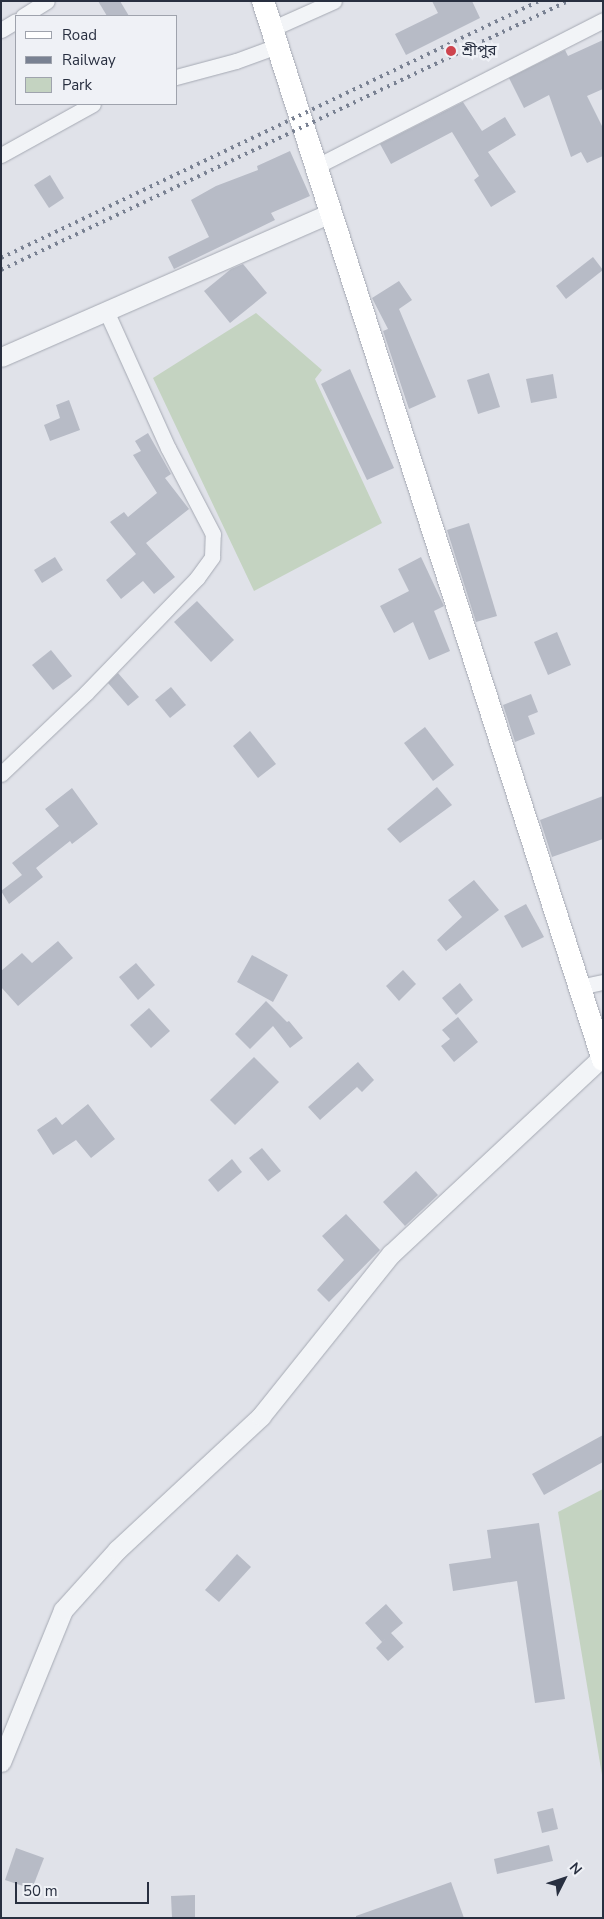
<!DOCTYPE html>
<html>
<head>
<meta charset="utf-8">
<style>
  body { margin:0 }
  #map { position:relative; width:604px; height:1919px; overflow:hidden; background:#e0e2e9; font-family:"Nunito Sans","Noto Sans Bengali",sans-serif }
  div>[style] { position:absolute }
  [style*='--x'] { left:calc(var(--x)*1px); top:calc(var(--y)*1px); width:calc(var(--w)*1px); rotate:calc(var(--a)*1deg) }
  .green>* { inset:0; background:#c4d3c1 }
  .building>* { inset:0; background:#b7bbc6 }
  .roads { filter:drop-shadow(0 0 1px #a5a9b3) drop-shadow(0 0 1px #a5a9b3) }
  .minor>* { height:15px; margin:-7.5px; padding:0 7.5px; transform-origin:7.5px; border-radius:7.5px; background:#f2f4f7 }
  .tertiary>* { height:19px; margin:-9.5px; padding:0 9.5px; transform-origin:9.5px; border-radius:9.5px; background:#f2f4f7 }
  .primary>* { height:22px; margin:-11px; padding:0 11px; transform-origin:11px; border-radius:11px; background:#fff }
  .rail>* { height:4px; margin-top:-2px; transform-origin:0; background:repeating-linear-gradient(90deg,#798192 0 2.5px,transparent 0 7.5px) }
  .dots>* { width:14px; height:14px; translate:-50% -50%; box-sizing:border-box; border:2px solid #eff1f6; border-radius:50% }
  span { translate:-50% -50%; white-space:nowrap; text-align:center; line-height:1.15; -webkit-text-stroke:5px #eff1f6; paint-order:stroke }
  .poi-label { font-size:15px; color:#282f40 }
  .left { translate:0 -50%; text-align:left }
  .frame { position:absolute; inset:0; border:2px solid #282f40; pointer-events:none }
  .legend { position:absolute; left:15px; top:15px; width:162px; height:90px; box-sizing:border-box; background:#eff1f6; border:1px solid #9fa3ad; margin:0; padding:6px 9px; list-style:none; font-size:15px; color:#282f40 }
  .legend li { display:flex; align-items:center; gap:10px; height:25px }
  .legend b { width:25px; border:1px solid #9fa3ad }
  .north { position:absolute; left:539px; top:1854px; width:50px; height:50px; -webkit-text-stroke:4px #eff1f6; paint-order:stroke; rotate:49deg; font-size:14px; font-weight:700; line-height:20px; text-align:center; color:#282f40 }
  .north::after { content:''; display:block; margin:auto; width:18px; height:22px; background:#282f40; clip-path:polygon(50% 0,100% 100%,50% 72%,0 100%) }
  .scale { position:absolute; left:15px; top:1882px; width:134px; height:22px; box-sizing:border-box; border:2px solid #282f40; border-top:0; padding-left:6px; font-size:15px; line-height:18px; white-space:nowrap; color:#282f40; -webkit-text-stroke:4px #eff1f6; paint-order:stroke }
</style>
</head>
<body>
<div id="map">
  <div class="green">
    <i style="clip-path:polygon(256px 313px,322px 370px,315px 379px,382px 523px,254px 591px,153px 378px)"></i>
    <i style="clip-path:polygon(603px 1489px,603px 1781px,558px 1512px)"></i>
  </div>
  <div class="building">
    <i style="clip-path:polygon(98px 1px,120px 1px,129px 16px,107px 16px)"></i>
    <i style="clip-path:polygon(432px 1px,472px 1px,480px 18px,406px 55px,395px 34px,438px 13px)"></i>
    <i style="clip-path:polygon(603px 40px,603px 89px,587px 96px,603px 128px,603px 156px,587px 163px,581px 152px,571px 157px,549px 95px,524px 108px,509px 78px,565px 50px,568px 56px)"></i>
    <i style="clip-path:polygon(463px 102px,482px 131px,505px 117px,516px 135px,488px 152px,516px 192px,491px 207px,474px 180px,479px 176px,452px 132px,391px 164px,380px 144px)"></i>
    <i style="clip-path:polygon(290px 151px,310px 196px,271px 213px,275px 220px,174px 269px,168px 257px,209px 237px,191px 200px,216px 186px,258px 170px,257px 166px)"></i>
    <i style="clip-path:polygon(50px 175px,64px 198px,49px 208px,34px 185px)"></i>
    <i style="clip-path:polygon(593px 257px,603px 270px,566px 299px,556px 286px)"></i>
    <i style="clip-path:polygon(243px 264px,267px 293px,230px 323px,204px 291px,231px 269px)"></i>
    <i style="clip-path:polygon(399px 281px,412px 300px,399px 309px,436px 397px,409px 409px,383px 331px,388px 329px,372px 298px)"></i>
    <i style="clip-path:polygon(350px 369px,394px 468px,367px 480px,321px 384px)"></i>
    <i style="clip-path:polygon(489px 373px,500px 407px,478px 414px,467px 380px)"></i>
    <i style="clip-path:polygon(553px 374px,557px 398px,531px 403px,526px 379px)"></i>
    <i style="clip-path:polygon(69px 400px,80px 430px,50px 441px,44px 425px,60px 418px,56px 405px)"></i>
    <i style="clip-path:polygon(148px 433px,171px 474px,165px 478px,189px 509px,146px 543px,175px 577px,154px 594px,143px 581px,121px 599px,106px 580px,136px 554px,110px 522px,124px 512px,128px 517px,157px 493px,133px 455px,141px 451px,135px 441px)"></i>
    <i style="clip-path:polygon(469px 523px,497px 616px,476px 622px,447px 530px)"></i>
    <i style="clip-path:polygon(55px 557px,63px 570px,42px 583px,34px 570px)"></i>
    <i style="clip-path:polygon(421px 557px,444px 606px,434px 611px,450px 651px,429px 660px,413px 622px,394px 633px,380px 606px,409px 591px,398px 569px)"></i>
    <i style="clip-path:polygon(197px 601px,234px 640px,211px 662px,174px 622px)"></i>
    <i style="clip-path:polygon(557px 632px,571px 665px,548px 675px,534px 642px)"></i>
    <i style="clip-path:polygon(51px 650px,72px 676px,53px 690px,32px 665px)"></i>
    <i style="clip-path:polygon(118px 673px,139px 697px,128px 706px,108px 683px)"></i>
    <i style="clip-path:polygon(171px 687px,186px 705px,170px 718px,155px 700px)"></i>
    <i style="clip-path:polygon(531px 694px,538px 712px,528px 716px,535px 734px,515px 742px,503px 705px)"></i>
    <i style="clip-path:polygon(425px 727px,454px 765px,433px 781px,404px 743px)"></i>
    <i style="clip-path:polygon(250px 731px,276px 764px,258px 778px,233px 746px)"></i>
    <i style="clip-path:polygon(437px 787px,452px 805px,400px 843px,387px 829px)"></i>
    <i style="clip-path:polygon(72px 788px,98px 824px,72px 844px,70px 841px,36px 868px,43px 877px,9px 904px,1px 891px,22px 875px,12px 863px,59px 826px,45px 809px)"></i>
    <i style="clip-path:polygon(603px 796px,603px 839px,552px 857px,540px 820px)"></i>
    <i style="clip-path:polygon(474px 880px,499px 910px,446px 951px,437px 940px,462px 917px,448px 900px)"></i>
    <i style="clip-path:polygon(526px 904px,544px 937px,522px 948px,504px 916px)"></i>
    <i style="clip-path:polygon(58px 941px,73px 958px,18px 1006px,1px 987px,1px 971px,22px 953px,32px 963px)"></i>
    <i style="clip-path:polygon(252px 955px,288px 975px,273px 1002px,237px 982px)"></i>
    <i style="clip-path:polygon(136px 963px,155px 985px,138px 1000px,119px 977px)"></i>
    <i style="clip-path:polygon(403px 970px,416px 984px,399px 1001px,386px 986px)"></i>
    <i style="clip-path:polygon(460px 983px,473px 1000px,456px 1015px,442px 998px)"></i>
    <i style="clip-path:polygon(266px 1001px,287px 1022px,289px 1021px,303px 1038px,290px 1048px,273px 1026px,250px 1049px,235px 1034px)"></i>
    <i style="clip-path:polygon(149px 1008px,170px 1031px,151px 1048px,130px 1025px)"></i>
    <i style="clip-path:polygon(458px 1017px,478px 1042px,454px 1062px,441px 1046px,450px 1039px,442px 1030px)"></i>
    <i style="clip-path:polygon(254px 1057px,279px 1082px,235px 1125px,210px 1100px)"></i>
    <i style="clip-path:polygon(358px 1062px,374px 1080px,362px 1092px,357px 1087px,320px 1120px,308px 1107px)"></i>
    <i style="clip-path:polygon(88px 1104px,115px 1139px,91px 1158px,76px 1140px,53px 1155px,37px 1130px,56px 1117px,62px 1125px)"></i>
    <i style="clip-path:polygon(262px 1148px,281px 1171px,268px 1181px,249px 1158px)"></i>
    <i style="clip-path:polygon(232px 1159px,242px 1172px,218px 1192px,208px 1180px)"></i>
    <i style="clip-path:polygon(416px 1171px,438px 1195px,405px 1226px,383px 1202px)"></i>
    <i style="clip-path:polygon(346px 1214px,380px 1250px,329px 1302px,317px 1290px,344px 1260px,322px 1236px)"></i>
    <i style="clip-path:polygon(603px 1435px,603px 1462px,544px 1495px,532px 1474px)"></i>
    <i style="clip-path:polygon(539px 1523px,565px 1699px,535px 1703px,517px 1581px,453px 1591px,449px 1564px,491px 1558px,487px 1530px)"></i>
    <i style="clip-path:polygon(237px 1554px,251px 1567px,219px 1602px,205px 1590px)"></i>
    <i style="clip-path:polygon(386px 1604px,403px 1623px,391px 1633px,404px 1647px,388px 1661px,376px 1648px,386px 1638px,382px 1642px,365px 1623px)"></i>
    <i style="clip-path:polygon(553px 1808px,558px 1829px,542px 1833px,537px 1812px)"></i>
    <i style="clip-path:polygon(549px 1845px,553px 1861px,497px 1874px,494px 1859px)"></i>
    <i style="clip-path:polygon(16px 1848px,44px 1858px,32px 1889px,5px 1880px)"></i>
    <i style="clip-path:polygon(451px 1882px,464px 1918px,356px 1918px,356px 1916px)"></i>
    <i style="clip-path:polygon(195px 1895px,195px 1918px,172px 1918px,171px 1896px)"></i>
  </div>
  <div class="roads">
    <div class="minor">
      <i style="--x:23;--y:16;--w:28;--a:-32"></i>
      <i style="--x:271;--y:29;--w:69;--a:-24"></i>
      <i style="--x:1;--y:30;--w:17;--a:-31"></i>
      <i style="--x:176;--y:77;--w:62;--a:-14.9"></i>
      <i style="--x:236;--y:61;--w:44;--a:-20.1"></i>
      <i style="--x:1;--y:155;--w:105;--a:-29"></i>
      <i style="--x:315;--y:167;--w:323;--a:-27"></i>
      <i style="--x:1;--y:774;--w:117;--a:-43.6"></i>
      <i style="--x:86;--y:693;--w:160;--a:-46"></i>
      <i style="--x:197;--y:578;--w:26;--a:-54"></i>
      <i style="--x:212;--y:557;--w:23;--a:-88"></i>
      <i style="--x:213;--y:534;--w:97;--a:-117.6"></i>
      <i style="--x:168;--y:448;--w:148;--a:-114.3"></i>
      <i style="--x:579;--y:987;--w:25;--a:-12"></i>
    </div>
    <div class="tertiary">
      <i style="--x:1;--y:357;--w:360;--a:-23.6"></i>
      <i style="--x:1;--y:1762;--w:164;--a:-67.8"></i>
      <i style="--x:63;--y:1610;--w:81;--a:-48"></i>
      <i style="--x:117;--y:1550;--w:197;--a:-42.9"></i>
      <i style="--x:261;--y:1416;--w:208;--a:-51.3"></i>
      <i style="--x:391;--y:1254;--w:289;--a:-43"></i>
    </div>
    <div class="primary">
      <i style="--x:263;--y:1;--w:1112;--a:72.2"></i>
    </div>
  </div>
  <div class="rail">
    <i style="--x:1;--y:258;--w:596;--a:-25.53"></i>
    <i style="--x:1;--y:270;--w:628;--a:-25.38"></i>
  </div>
  <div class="dots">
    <i style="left:451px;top:51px;background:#ce444e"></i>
  </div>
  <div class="poi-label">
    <span class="left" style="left:462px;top:51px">শ্রীপুর</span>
  </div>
  <div class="frame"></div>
  <ul class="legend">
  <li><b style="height:6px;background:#fff"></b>Road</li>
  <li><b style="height:6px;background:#798192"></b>Railway</li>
  <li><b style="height:14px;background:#c4d3c1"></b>Park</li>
  </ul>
  <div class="north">N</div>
  <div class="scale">50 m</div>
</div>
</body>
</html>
